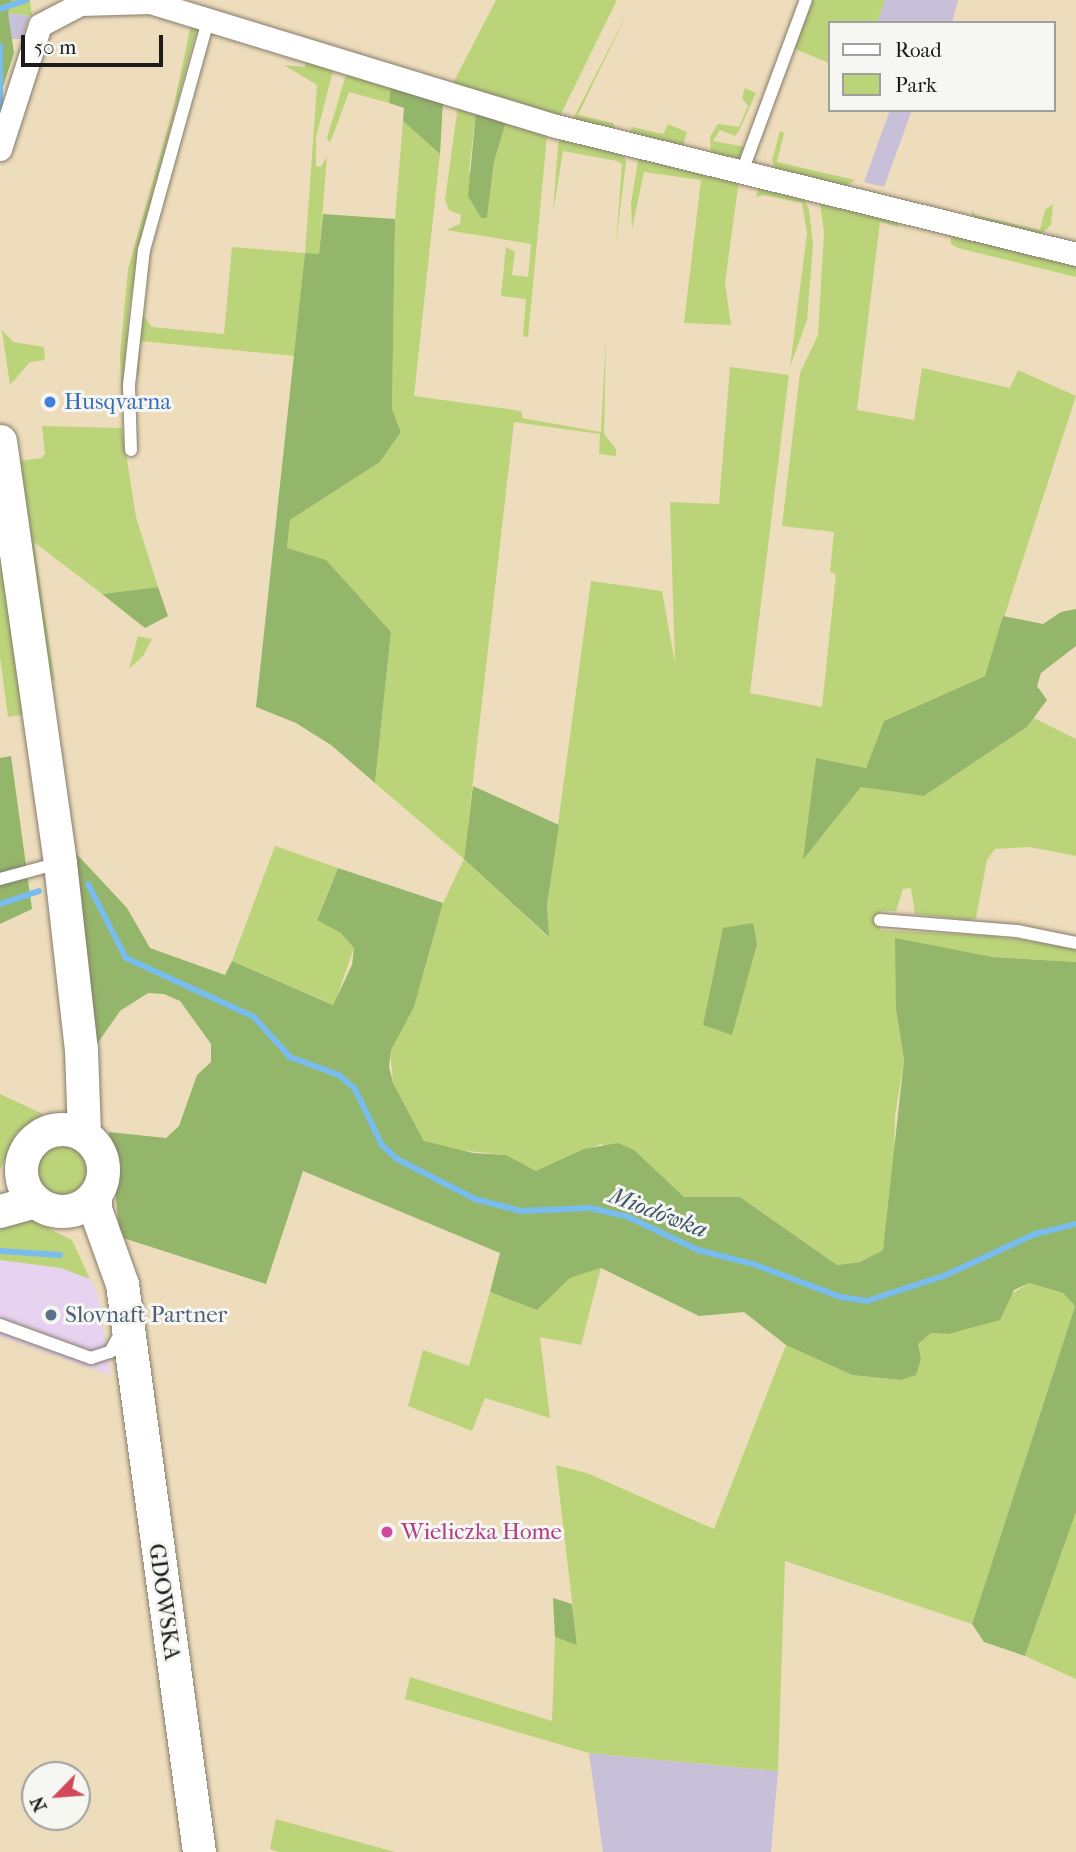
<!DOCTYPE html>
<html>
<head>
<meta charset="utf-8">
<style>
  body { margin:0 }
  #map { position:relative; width:1076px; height:1852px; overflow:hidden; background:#eeddbc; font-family:"IM FELL French Canon",serif }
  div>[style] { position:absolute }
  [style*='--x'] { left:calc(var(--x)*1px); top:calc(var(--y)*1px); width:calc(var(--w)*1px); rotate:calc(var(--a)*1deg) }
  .built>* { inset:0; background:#e7d2ef }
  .industrial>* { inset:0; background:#c8bfd8 }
  .green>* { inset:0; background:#bbd47a }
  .round { border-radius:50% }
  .forest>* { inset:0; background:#94b66a }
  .stream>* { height:6px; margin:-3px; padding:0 3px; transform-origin:3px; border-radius:3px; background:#79bcee }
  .roads { filter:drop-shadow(0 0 2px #857c6c) drop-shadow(0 0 2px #857c6c) }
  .service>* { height:12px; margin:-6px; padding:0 6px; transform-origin:6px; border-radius:6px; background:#fff }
  .minor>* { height:23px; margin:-11.5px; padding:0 11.5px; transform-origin:11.5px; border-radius:11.5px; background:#fff }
  .secondary>* { height:33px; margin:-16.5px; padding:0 16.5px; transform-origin:16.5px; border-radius:16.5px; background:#fff }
  .secondary>.ring { margin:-16.5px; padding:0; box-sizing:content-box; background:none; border:33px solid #fff; border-radius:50% }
  .dots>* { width:19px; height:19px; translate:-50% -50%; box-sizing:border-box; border:4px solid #f6f6f2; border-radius:50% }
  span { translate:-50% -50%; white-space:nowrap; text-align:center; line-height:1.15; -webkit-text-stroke:6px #f6f6f2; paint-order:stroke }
  .shop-label { font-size:23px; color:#366cbe }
  .left { translate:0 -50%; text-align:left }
  .service-label { font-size:23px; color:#4e5e75 }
  .hotel-label { font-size:23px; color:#b23c85 }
  .street-label { font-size:23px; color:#1c1c1c }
  .water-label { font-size:24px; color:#3d5466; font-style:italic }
  .legend { position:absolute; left:828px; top:21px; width:228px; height:91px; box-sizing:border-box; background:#f6f6f2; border:2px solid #9f9f9c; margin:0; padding:9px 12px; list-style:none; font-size:21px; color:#1c1c1c }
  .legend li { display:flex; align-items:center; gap:14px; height:35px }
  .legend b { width:35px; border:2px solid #9f9f9c }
  .north { position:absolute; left:21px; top:1761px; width:70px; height:70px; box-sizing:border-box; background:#f6f6f2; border:2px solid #9f9f9c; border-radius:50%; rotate:245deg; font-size:19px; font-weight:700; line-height:28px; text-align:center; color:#1c1c1c }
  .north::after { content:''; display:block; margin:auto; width:24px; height:32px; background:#d1495b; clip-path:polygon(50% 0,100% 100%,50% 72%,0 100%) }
  .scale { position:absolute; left:21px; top:35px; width:142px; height:32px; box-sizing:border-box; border:4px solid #1c1c1c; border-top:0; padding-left:9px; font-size:21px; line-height:24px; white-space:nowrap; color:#1c1c1c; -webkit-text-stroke:5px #f6f6f2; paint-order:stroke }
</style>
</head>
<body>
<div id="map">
  <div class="built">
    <i style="clip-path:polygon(0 1260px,61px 1268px,90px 1279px,98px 1294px,111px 1375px,0 1336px)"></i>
  </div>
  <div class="industrial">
    <i style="clip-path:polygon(885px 0,958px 0,952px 23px,877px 23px)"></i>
    <i style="clip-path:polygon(8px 13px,29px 16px,22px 39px,10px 39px)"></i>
    <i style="clip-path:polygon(890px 110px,912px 110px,884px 187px,864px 182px)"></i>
    <i style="clip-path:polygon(589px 1753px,778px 1771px,771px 1852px,603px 1852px)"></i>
  </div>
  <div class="green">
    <i style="clip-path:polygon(12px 0,30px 0,32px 16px,8px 13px)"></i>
    <i style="clip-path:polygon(496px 0,617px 0,558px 120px,452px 85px)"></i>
    <i style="clip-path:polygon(811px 0,885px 0,877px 23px,829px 23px,829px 63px,795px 49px)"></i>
    <i style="clip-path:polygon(631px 5px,578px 115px,613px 123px,616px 131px,572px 121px)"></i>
    <i style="clip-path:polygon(192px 20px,197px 28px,154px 189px,129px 306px,122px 414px,120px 354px,128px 269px,173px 110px)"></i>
    <i style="clip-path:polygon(307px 58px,334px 67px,316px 137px,316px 166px,321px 167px,327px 156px,319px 255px,305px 254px,295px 356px,140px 341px,139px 377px,136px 369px,144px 301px,143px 315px,152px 327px,224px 334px,232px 247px,305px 253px,317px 85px,284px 65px,305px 67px)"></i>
    <i style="clip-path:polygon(347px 71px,391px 84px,389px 103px,349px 92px,330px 143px,327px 138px)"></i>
    <i style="clip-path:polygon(745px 88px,756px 93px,739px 131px,735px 136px,720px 130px,713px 141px,746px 147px,742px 159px,711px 154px,710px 137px,718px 124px,739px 127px,748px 106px,742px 98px)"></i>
    <i style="clip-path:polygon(458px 105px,476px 112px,469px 171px,487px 218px,494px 162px,506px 122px,547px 136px,528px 337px,523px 336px,526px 299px,501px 296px,506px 247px,515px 252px,512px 275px,528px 277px,531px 244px,446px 230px,460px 224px,461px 215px,449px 210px,445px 200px)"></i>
    <i style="clip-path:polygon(403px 121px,440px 154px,414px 396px,515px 410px,522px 412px,522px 418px,601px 432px,606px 336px,604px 434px,616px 449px,616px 456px,599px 454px,600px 434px,514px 422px,464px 859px,548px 937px,547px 905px,591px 581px,662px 591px,675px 663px,670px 502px,719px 504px,730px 367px,789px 375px,750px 693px,822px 707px,836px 574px,830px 572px,834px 532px,782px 526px,800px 373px,818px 335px,824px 233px,820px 202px,895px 215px,899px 227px,880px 222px,857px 410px,914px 420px,922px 368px,1010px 388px,1018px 370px,1076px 396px,985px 676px,884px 721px,866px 768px,816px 758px,804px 859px,861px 787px,924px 796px,1027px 727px,1034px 718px,1076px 739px,1076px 856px,1030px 847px,995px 849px,987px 860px,976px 918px,970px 920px,915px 914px,911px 888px,903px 889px,896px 911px,881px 911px,880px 930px,993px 936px,1076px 948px,1076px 962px,992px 957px,898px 982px,896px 1009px,904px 1060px,895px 1116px,894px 1171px,883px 1250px,860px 1262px,837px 1265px,740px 1197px,684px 1197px,658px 1175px,601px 1144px,536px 1171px,506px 1155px,440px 1148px,424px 1141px,393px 1083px,390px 1050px,414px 1007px,443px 903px,464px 859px,375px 783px,391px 632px,287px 548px,290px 520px,380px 462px,401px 432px,392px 409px,395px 219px)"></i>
    <i style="clip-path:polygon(668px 124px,687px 132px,683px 146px,630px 133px,632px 127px,663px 134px)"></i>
    <i style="clip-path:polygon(780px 131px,784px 133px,777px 162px,855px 180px,846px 186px,775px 169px,772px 160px)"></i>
    <i style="clip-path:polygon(564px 137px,622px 151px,626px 162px,616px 242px,622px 164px,617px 161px,563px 151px,553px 213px,558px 143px)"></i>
    <i style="clip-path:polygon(639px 155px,739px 180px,725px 283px,731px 325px,684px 323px,701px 180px,644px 172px,632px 229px,631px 203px)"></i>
    <i style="clip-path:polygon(759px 186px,800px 190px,809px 210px,813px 245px,807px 320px,790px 367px,807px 233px,802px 203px,764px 195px,756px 197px)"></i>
    <i style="clip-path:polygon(1053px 204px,1051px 225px,1040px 235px,972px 219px,972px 210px,975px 215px,1040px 230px,1045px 210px)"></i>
    <i style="clip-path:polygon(951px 232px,1076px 262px,1076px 277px,958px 248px,951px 244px)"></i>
    <i style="clip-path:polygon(0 318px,2px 330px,13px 342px,44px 347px,45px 360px,30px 362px,10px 385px)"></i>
    <i style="clip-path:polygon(42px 426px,122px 428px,136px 517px,158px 587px,102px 594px,34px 542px,55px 682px,48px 674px,18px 461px,42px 458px,45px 453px)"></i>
    <i style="clip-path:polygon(0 521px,27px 714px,8px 717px,0 657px)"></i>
    <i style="clip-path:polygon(138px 636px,152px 639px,143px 656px,129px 669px)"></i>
    <i style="clip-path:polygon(275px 846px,338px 868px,317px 919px,342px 933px,354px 948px,334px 1005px,232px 961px)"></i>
    <i style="clip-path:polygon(0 1094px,43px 1114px,16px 1134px,0 1170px)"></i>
    <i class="round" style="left:33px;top:1141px;width:58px;height:58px"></i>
    <i style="clip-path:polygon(25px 1217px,72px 1240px,90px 1279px,61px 1268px,0 1260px,0 1222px)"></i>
    <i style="clip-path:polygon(601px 1268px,581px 1345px,540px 1337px,550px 1418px,485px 1398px,472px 1431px,408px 1406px,423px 1350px,469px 1366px,490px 1292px,537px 1310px,570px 1278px)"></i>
    <i style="clip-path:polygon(1029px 1283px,1063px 1293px,1075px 1306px,972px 1624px,785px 1561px,778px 1771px,589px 1753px,405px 1699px,410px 1677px,552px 1721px,555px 1637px,577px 1644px,556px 1465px,587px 1473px,714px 1529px,786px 1345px,852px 1375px,901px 1380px,921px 1360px,918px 1343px,931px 1333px,948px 1334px)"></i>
    <i style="clip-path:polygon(1076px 1512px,1076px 1679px,1025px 1656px)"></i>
    <i style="clip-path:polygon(276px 1819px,395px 1852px,279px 1852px,270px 1849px)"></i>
  </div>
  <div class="forest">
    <i style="clip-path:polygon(0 0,12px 0,8px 13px,14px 53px,0 96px)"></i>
    <i style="clip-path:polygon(391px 84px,443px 101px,440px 154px,403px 121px,404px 108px,389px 103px)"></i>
    <i style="clip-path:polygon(476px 112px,506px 122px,494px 162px,487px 218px,481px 218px,468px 196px)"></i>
    <i style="clip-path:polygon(323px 214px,395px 219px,392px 409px,401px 432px,380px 462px,290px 520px,287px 548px,326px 560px,391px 632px,375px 783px,331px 745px,296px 723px,256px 707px,305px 253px,319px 254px)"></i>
    <i style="clip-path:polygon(158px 587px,168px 616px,145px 628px,102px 594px)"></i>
    <i style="clip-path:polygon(1076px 609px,1076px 646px,1041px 673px,1037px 686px,1047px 700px,1027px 727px,924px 796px,861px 787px,803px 860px,816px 758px,866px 768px,884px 721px,985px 676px,1003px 616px,1043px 624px,1061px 612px)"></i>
    <i style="clip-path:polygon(11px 756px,32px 909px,0 924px,0 758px)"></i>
    <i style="clip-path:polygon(473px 786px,559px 825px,547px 905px,549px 937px,464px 859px)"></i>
    <i style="clip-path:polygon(72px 849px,127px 908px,150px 948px,225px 975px,232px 961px,333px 1005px,352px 965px,354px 948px,341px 933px,317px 920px,338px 868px,443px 903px,414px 1007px,391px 1050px,389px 1067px,393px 1083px,424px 1141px,473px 1153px,506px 1155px,536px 1171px,584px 1149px,618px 1143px,634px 1150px,684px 1197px,740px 1197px,837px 1265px,860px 1262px,883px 1250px,904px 1060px,896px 1009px,895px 938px,992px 957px,1076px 962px,1076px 1512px,1025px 1656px,984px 1642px,972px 1624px,1075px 1306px,1063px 1293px,1029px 1283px,1014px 1290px,1000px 1320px,948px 1334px,931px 1333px,918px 1344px,921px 1359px,916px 1375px,901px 1380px,852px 1375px,786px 1345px,744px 1312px,699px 1316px,601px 1268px,570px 1278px,537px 1310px,490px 1292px,500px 1253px,303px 1171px,266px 1284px,120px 1237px,109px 1132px,166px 1138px,179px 1126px,197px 1075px,211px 1062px,211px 1044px,180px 1001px,164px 994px,148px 993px,120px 1011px,95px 1047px)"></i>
    <i style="clip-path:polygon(753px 923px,757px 944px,732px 1035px,703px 1025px,723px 928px)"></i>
    <i style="clip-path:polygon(553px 1598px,572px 1604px,577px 1645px,555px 1637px)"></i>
  </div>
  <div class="stream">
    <i style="--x:0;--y:9;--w:28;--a:-19"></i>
    <i style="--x:0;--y:46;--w:71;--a:90"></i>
    <i style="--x:88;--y:884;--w:83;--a:62.8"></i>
    <i style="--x:126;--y:958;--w:141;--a:24.7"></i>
    <i style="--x:254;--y:1017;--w:54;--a:48"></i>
    <i style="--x:290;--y:1057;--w:52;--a:20.2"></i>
    <i style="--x:339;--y:1075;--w:21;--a:41"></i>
    <i style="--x:355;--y:1089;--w:62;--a:64.3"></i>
    <i style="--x:382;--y:1145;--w:21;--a:43"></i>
    <i style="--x:397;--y:1159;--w:88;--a:27.1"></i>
    <i style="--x:475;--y:1199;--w:48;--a:14.6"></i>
    <i style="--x:521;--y:1211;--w:69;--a:-2.5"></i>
    <i style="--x:590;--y:1208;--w:37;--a:13"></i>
    <i style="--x:626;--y:1216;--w:80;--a:25.3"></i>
    <i style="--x:698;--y:1250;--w:57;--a:14.3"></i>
    <i style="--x:753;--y:1264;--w:94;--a:20.6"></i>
    <i style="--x:841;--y:1297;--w:26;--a:9"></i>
    <i style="--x:867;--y:1301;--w:83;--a:-18.2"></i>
    <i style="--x:946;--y:1275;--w:98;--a:-24.7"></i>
    <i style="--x:1035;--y:1234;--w:42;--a:-13.7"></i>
    <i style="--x:0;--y:904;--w:41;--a:-18.4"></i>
    <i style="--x:0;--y:1251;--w:60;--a:3.8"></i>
  </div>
  <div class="roads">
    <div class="service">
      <i style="--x:743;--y:169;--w:180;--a:-69.6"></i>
      <i style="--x:131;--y:450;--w:65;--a:-91.8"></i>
      <i style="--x:129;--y:385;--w:136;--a:-83.7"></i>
      <i style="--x:144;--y:250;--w:242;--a:-74.4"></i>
      <i style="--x:0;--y:879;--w:61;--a:-15.2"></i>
      <i style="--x:880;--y:920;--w:137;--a:4.6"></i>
      <i style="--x:1017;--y:931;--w:60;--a:11.5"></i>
      <i style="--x:0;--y:1325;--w:97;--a:19.9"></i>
      <i style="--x:91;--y:1358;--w:20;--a:-18"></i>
      <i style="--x:110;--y:1352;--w:21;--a:-61"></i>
    </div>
    <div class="minor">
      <i style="--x:0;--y:149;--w:130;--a:-72.1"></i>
      <i style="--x:40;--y:25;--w:45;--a:-27.7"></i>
      <i style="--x:80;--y:4;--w:70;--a:-1.6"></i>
      <i style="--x:150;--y:2;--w:425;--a:17"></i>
      <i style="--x:556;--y:126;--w:536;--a:13.83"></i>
    </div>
    <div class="secondary">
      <i style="--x:0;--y:441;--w:426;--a:81.9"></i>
      <i style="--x:60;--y:863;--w:187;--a:83.6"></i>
      <i style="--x:81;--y:1049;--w:86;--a:88"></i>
      <i class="ring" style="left:21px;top:1129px;width:49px;height:49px"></i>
      <i style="--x:95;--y:1195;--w:14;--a:90"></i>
      <i style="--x:95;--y:1209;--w:80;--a:70.2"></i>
      <i style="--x:122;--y:1284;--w:573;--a:82.28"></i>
      <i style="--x:0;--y:1211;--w:35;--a:-16"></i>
    </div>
  </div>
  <div class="dots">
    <i style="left:50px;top:402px;background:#3f7fe0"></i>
    <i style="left:51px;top:1315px;background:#5c6f8a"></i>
    <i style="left:387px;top:1532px;background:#d1479c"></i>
  </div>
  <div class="shop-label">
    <span class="left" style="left:64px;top:402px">Husqvarna</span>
  </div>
  <div class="service-label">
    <span class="left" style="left:65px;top:1315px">Slovnaft Partner</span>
  </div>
  <div class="hotel-label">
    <span class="left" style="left:401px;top:1532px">Wieliczka Home</span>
  </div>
  <div class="street-label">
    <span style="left:164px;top:1602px;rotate:82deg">GDOWSKA</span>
  </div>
  <div class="water-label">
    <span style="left:658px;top:1213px;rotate:21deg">Miodówka</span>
  </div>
  <ul class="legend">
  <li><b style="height:9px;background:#fff"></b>Road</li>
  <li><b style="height:19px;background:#bbd47a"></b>Park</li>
  </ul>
  <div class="north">N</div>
  <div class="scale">50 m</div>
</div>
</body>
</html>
